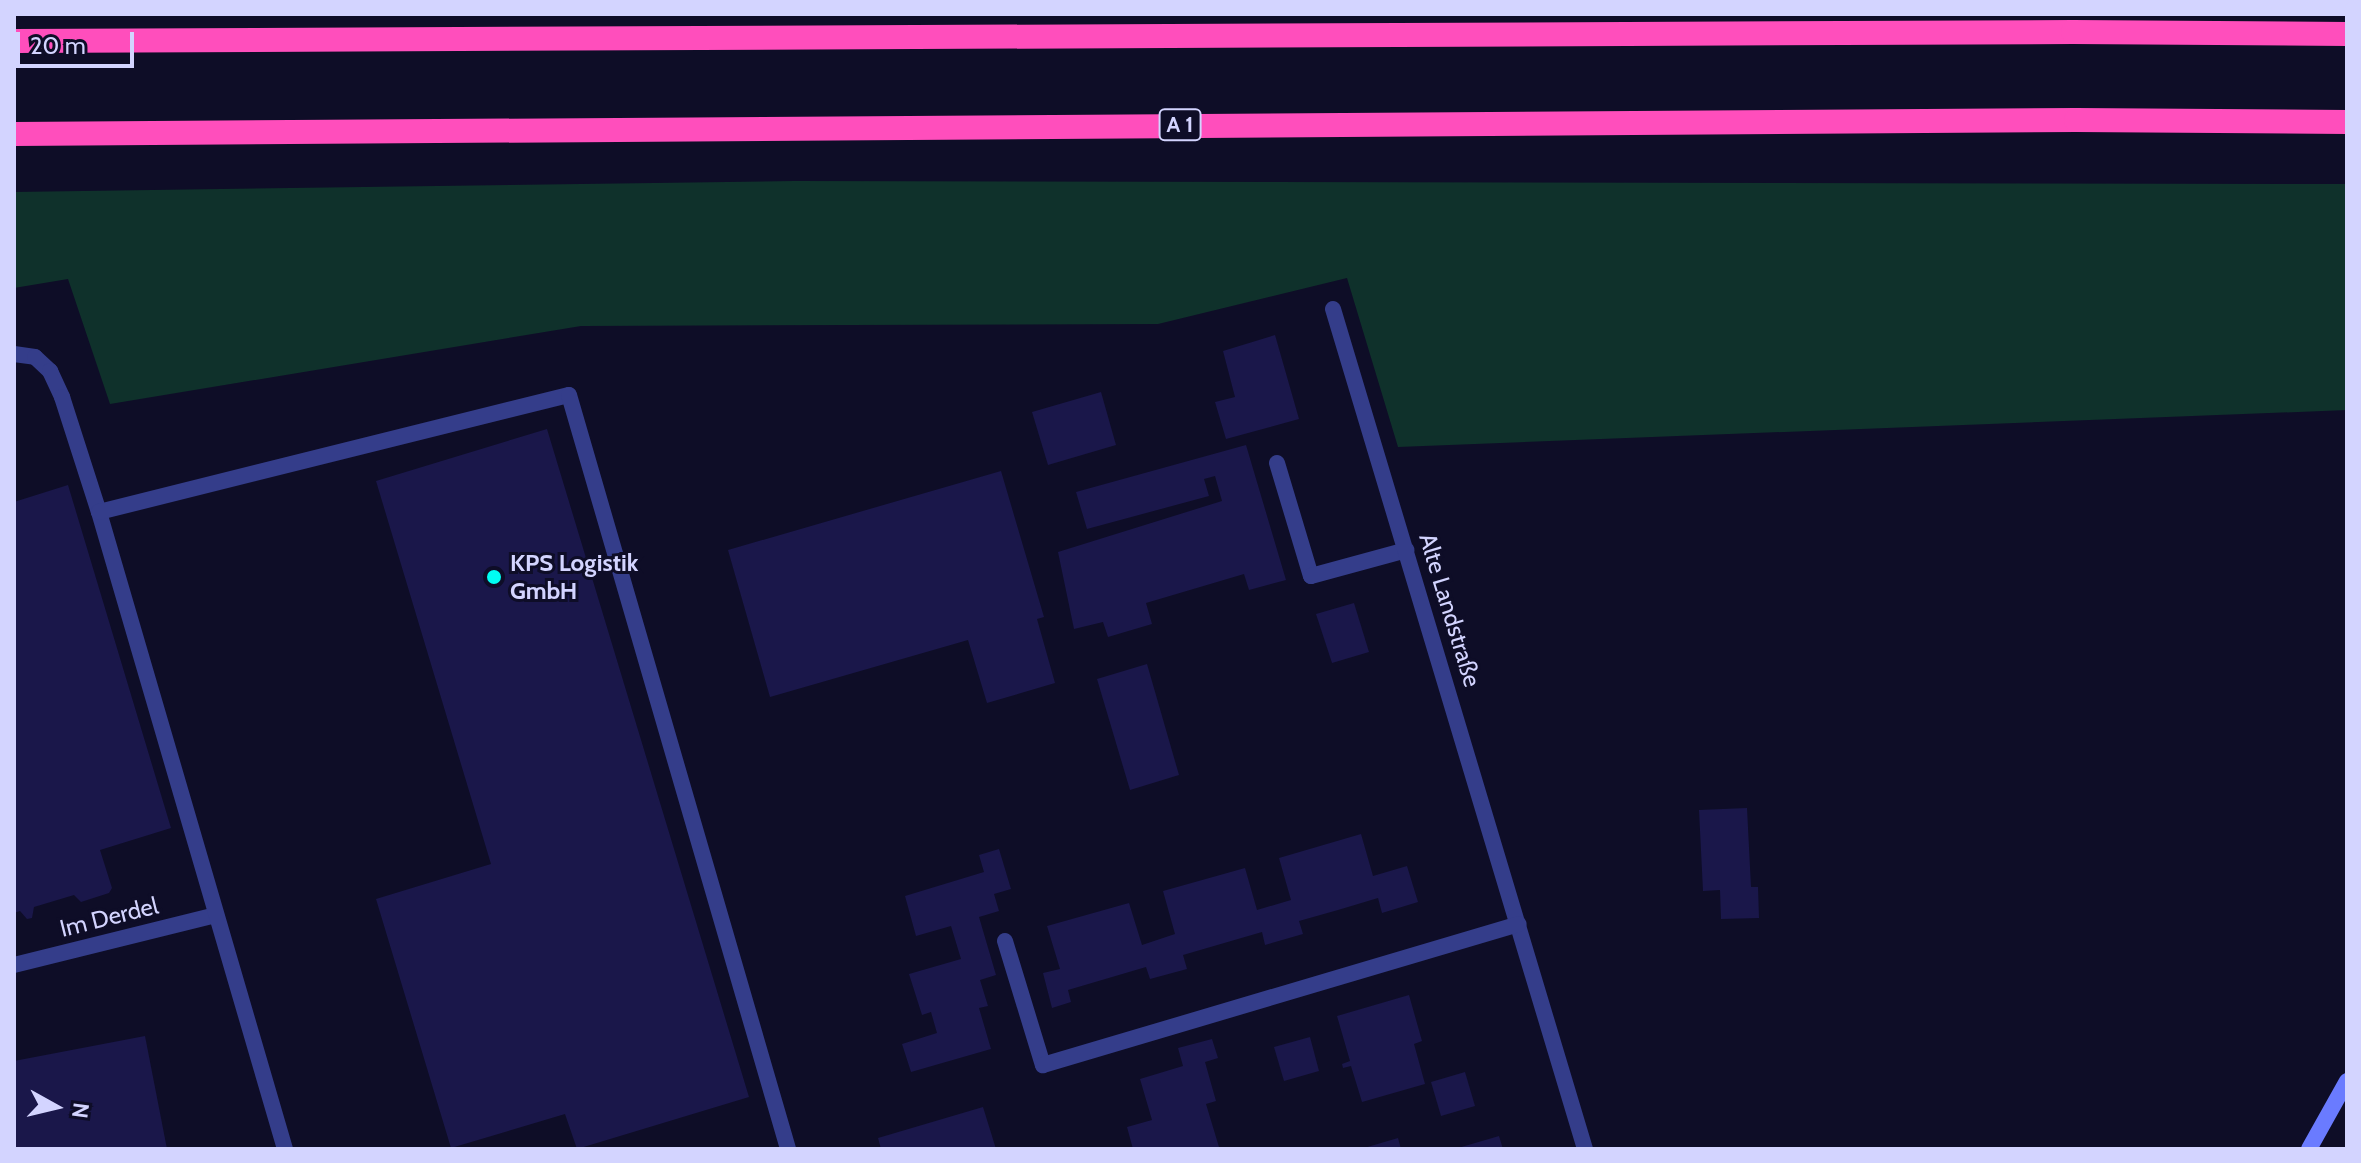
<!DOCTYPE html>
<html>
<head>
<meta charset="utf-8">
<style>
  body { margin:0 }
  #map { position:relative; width:2361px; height:1163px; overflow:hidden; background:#0e0d27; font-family:Cabin,sans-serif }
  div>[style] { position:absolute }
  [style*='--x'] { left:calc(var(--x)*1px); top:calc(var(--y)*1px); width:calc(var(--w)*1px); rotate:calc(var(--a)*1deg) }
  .green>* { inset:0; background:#0f312b }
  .building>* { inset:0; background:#1a174a }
  .service>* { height:16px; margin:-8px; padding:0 8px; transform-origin:8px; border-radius:8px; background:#343d8a }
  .minor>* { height:16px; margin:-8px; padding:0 8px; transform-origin:8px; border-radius:8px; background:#343d8a }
  .secondary>* { height:16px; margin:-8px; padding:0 8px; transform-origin:8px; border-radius:8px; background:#6a7bff }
  .motorway>* { height:24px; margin:-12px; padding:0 12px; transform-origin:12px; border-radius:12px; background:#ff4ebc }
  .dots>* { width:22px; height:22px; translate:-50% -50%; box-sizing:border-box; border:4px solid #0e0d27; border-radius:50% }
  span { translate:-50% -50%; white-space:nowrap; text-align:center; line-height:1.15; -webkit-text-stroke:6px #0e0d27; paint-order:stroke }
  .shield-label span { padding:2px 6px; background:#0e0d27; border:2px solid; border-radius:6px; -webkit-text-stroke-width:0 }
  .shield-label { font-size:22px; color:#d3d4ff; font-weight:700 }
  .poi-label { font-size:24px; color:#d3d4ff; font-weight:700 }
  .left { translate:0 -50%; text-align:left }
  .street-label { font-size:24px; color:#d3d4ff }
  .frame { position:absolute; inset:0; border:16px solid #d3d4ff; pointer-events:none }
  .north { position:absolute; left:16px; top:1067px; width:80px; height:80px; -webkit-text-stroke:6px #0e0d27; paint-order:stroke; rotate:98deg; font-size:22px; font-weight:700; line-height:32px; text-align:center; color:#d3d4ff }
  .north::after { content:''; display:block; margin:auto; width:28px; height:36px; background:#d3d4ff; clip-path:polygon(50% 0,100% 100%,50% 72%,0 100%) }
  .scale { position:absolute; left:16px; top:32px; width:118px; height:36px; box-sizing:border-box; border:4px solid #d3d4ff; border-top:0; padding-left:10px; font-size:24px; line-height:28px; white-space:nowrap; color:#d3d4ff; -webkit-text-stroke:6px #0e0d27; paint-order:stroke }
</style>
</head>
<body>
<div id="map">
  <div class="green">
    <i style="clip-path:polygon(794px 181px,2347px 184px,2347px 410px,1398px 447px,1347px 278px,1158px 324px,581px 326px,110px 404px,68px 279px,14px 288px,14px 192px)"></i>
  </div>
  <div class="building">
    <i style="clip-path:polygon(1275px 335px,1299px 419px,1226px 439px,1215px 402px,1235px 397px,1223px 351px)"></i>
    <i style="clip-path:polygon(1101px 392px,1116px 445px,1048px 465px,1032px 412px)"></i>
    <i style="clip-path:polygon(547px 429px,749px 1097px,577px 1149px,565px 1114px,451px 1148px,376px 899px,491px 864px,376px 481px)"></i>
    <i style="clip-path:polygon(1246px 445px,1286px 580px,1249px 590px,1244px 574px,1146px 603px,1152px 624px,1108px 637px,1103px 622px,1074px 629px,1058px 552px,1222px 501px,1215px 476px,1204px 479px,1209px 496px,1087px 529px,1076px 492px)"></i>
    <i style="clip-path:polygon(1001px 471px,1044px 617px,1037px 619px,1055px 683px,987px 703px,968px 640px,770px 697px,728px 550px)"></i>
    <i style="clip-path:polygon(68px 485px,171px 828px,100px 850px,112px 888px,109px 893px,81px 902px,74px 895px,34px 907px,32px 918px,27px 919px,20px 911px,14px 913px,14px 502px)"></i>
    <i style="clip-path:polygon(1354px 603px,1369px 652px,1332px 663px,1316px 614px)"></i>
    <i style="clip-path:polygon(1147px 664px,1179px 775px,1130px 790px,1097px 679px)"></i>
    <i style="clip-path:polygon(1747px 808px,1751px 887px,1758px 887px,1759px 918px,1721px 919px,1720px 890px,1703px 891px,1699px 810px)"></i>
    <i style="clip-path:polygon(1361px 834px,1373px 876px,1407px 866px,1418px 902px,1382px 913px,1378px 898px,1338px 910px,1299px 921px,1303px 934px,1265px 945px,1262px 932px,1183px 955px,1187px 969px,1150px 979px,1146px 967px,1068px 990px,1071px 1002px,1052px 1008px,1043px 973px,1060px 969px,1047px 926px,1129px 903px,1142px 945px,1175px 934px,1163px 891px,1245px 868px,1257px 910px,1291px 900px,1279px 858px)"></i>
    <i style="clip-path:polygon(999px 849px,1011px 889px,994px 894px,999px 911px,979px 917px,996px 975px,980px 980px,988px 1006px,979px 1008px,991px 1049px,911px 1072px,902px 1044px,937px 1033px,931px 1012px,922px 1015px,909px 974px,961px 959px,951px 926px,916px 936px,905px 896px,984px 872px,979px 855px)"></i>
    <i style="clip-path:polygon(1409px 995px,1422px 1041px,1414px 1044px,1425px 1084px,1362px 1102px,1351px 1066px,1343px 1068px,1342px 1064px,1350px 1061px,1337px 1016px)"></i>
    <i style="clip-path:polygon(145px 1036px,167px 1149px,14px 1149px,14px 1061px)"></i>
    <i style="clip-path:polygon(1310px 1037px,1319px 1071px,1284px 1081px,1274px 1047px)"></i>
    <i style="clip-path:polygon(1212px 1039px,1218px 1058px,1205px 1062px,1216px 1101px,1206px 1104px,1219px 1147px,1133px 1149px,1127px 1127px,1152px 1120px,1140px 1079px,1183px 1066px,1178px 1048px)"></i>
    <i style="clip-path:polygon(1465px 1072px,1475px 1106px,1441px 1116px,1431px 1082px)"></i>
    <i style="clip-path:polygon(983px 1107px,996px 1149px,881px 1149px,878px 1138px)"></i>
    <i style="clip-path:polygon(1499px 1136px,1503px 1149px,1458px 1149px,1458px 1148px)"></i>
    <i style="clip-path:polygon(1398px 1138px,1401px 1149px,1364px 1149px,1364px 1148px)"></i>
  </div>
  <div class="service">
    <i style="--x:14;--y:354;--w:21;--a:8"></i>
    <i style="--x:35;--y:357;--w:21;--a:43"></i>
    <i style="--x:50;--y:371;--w:29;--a:65"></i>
    <i style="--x:62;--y:397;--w:121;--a:72.2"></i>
    <i style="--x:1277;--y:463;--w:118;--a:73.3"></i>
    <i style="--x:1311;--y:576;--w:99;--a:-15.2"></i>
    <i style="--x:14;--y:965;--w:208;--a:-13.9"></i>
    <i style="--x:285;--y:1149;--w:664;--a:-106.28"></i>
    <i style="--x:99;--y:512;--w:484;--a:-14"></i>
    <i style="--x:569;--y:395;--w:785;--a:73.8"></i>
  </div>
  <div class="minor">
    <i style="--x:1333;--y:309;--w:877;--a:73.3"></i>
    <i style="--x:1005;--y:941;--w:130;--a:73"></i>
    <i style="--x:1043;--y:1065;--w:496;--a:-16.5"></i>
  </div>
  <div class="secondary">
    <i style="--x:2309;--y:1149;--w:78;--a:-60.8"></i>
  </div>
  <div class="motorway">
    <i style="--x:14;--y:41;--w:2059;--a:-0.25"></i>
    <i style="--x:2073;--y:32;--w:274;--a:0.4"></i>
    <i style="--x:14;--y:134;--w:2062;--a:-0.39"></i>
    <i style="--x:2076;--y:120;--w:271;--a:0.4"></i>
  </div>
  <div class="dots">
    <i style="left:494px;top:577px;background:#00fef3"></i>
  </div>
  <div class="shield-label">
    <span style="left:1180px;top:125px">A 1</span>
  </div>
  <div class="poi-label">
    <span class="left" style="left:510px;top:577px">KPS Logistik<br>GmbH</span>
  </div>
  <div class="street-label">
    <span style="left:1450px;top:610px;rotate:73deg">Alte Landstraße</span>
    <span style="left:109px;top:917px;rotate:-14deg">Im Derdel</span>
  </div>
  <div class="frame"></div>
  <div class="north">N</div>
  <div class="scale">20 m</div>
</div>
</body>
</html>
